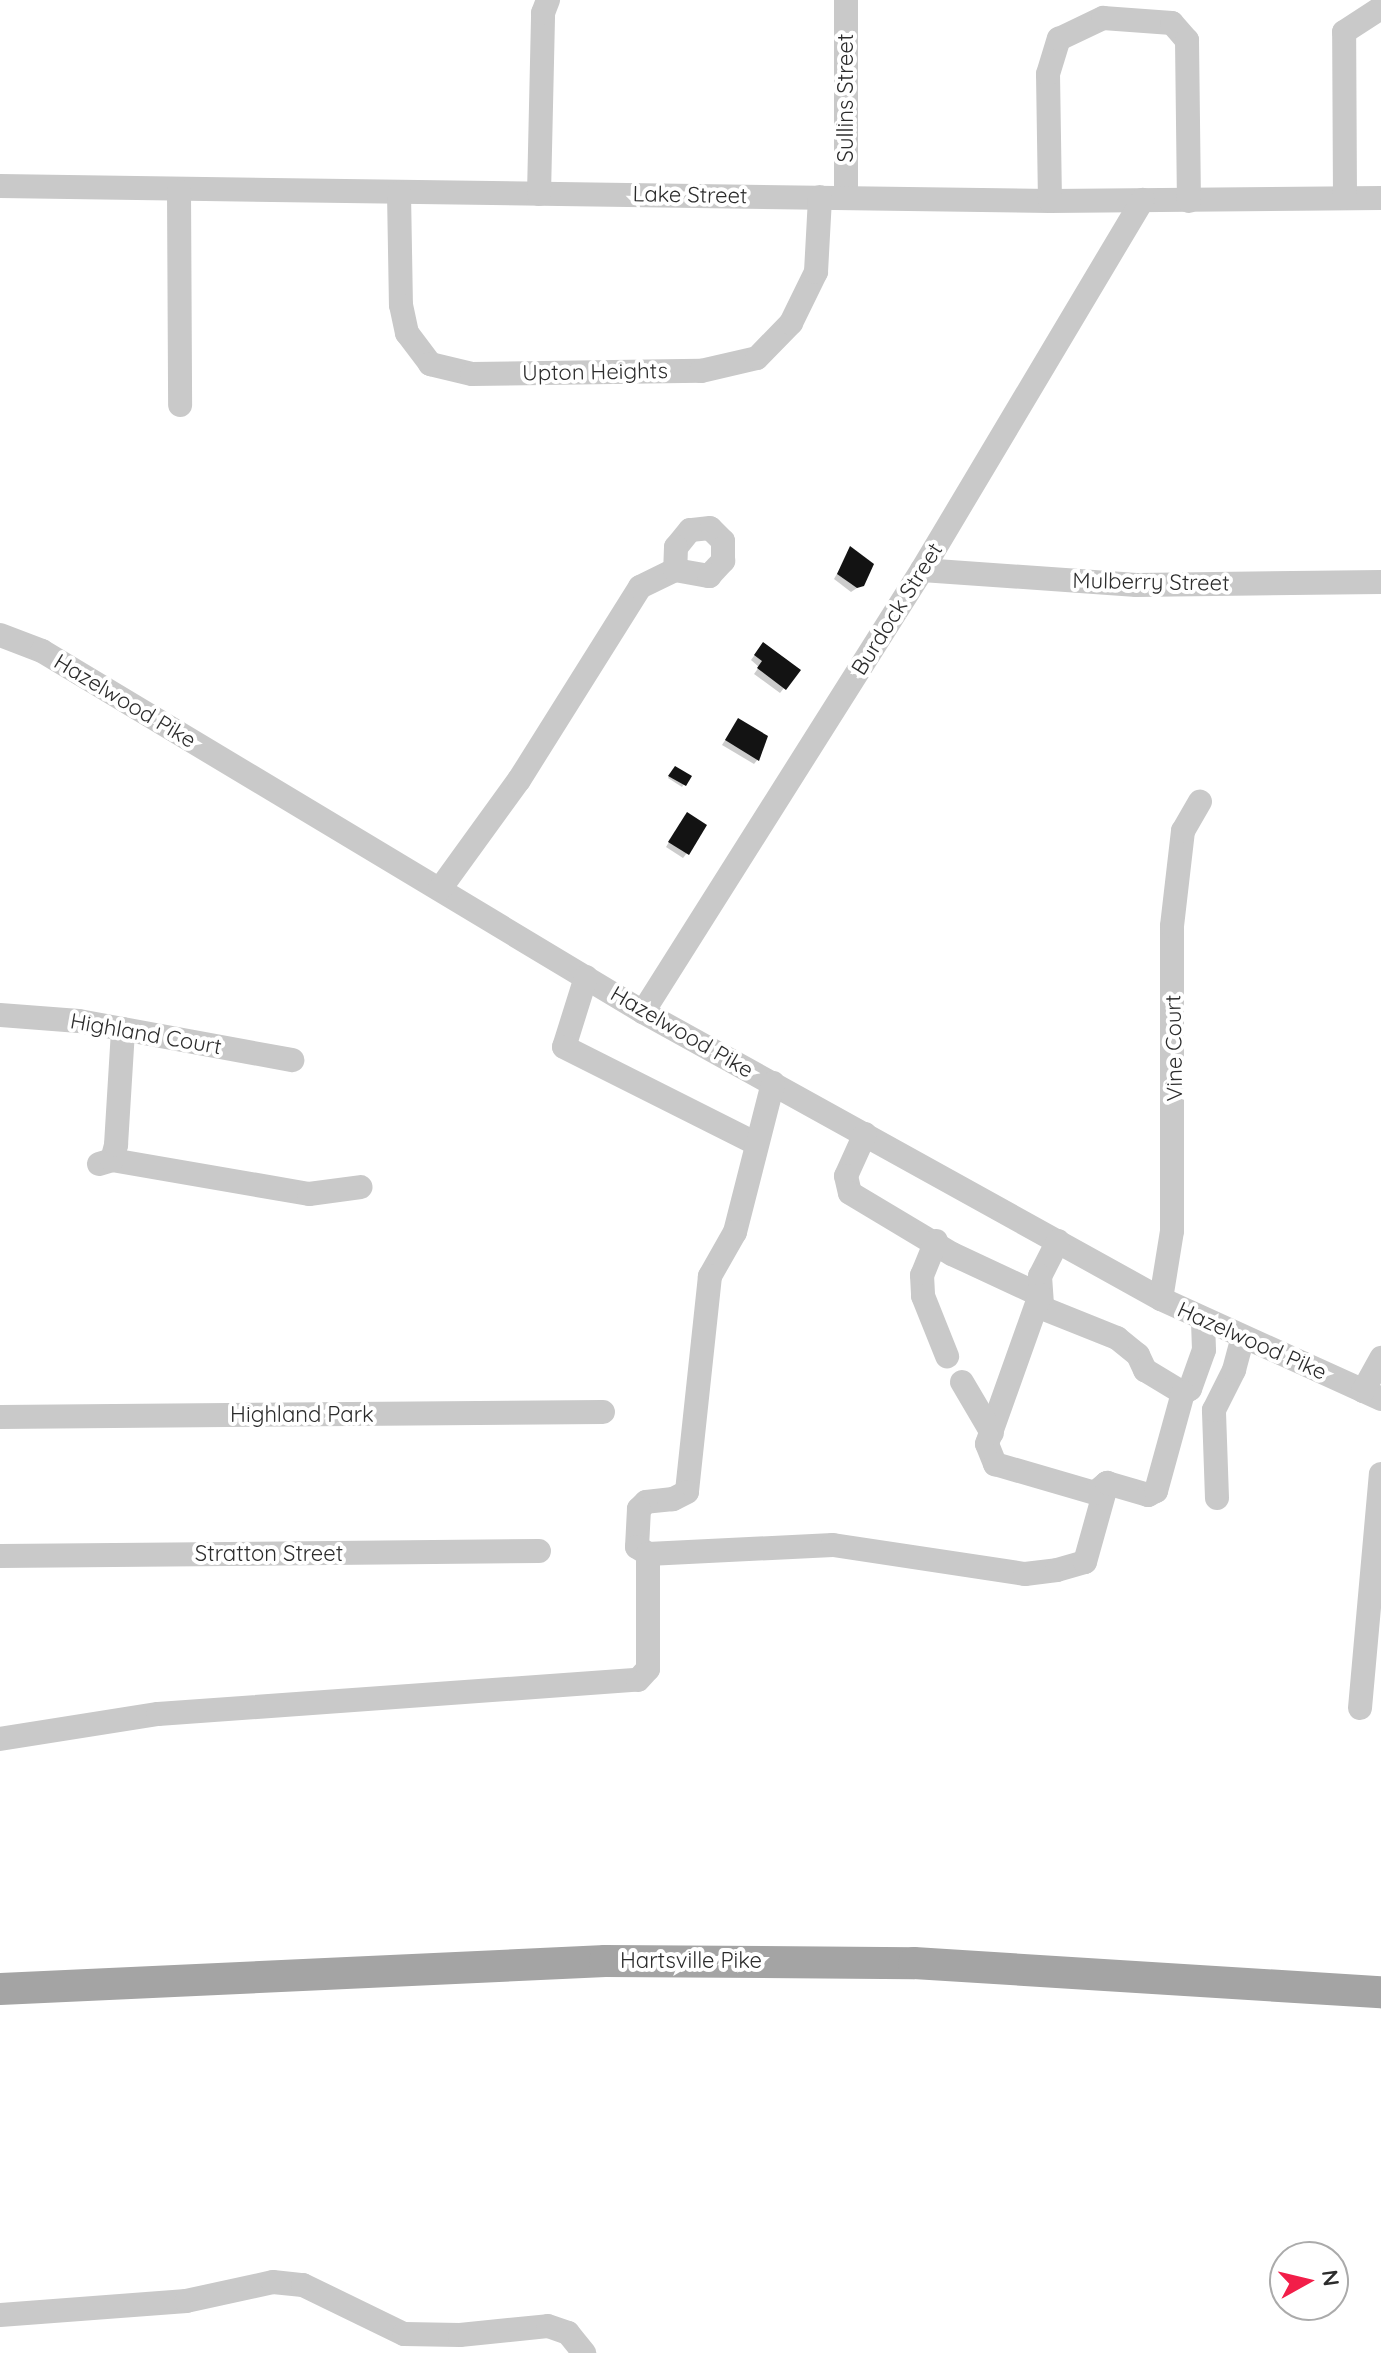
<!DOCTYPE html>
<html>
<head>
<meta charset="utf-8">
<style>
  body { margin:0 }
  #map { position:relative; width:1381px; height:2353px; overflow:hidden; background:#fff; font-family:Quicksand,sans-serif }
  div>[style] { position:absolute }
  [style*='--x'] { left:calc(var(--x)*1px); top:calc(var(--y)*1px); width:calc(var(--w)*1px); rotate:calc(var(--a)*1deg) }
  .shadow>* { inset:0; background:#0003 }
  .building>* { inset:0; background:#131313 }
  .minor>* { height:24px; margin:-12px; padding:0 12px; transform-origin:12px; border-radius:12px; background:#c9c9c9 }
  .major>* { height:32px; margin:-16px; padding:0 16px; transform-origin:16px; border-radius:16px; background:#a4a4a4 }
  span { translate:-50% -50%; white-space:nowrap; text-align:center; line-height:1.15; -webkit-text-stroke:8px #fff; paint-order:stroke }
  .street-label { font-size:22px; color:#2c2c2c }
  .north { position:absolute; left:1269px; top:2241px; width:80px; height:80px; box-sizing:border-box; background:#fff; border:2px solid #ababab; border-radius:50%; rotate:82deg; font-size:22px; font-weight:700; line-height:32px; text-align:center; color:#2c2c2c }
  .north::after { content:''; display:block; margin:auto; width:28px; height:36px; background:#f21e49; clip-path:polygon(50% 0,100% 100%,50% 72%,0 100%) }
</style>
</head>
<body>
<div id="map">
  <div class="shadow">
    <i style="clip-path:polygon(851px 549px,872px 565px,863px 584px,851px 592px,834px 579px)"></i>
    <i style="clip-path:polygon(759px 649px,784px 688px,780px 693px,754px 674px,759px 667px,751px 660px)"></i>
    <i style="clip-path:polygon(738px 720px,758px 759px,754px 764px,722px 745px)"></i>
    <i style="clip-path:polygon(673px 770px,689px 777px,682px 787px,668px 778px)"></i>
    <i style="clip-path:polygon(683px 819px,687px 853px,683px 858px,666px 847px)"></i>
  </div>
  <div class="building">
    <i style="clip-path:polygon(850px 546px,874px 564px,864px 586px,857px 588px,837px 574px)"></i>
    <i style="clip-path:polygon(763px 642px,801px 670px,786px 690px,757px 668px,762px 661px,754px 655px)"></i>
    <i style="clip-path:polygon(738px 718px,768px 736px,759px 761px,725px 740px)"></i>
    <i style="clip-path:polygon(675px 766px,692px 776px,686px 786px,668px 776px)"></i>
    <i style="clip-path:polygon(687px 812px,707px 825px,689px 855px,668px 842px)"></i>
  </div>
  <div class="minor">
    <i style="--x:846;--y:0;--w:196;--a:90"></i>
    <i style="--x:0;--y:186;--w:1050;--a:0.82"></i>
    <i style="--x:1050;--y:201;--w:331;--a:-0.5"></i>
    <i style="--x:179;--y:191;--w:214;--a:89.7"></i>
    <i style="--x:399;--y:193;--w:112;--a:89"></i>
    <i style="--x:401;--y:305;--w:29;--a:78"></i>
    <i style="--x:407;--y:333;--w:39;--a:53"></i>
    <i style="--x:430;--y:364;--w:43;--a:13.4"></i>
    <i style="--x:472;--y:374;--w:229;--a:-0.8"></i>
    <i style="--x:701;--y:371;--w:57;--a:-13.1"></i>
    <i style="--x:757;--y:358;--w:49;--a:-45.8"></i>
    <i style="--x:791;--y:323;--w:57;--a:-63.9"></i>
    <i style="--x:816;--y:272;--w:75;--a:-86.9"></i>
    <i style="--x:539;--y:194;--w:181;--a:-88.7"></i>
    <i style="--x:543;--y:13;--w:14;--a:-69"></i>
    <i style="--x:1345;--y:198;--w:166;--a:-90.3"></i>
    <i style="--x:1344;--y:32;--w:44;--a:-33"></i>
    <i style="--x:1050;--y:201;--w:127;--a:-90.9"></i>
    <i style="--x:1048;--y:74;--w:37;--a:-73"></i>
    <i style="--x:1059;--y:39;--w:49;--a:-25.5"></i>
    <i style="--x:1103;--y:18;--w:69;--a:4.1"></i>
    <i style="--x:1172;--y:23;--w:23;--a:49"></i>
    <i style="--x:1187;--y:40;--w:161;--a:89.3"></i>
    <i style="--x:922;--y:570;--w:215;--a:4"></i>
    <i style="--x:1136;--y:585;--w:245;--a:-0.7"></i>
    <i style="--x:0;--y:635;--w:45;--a:20.9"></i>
    <i style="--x:42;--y:651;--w:701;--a:30.99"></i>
    <i style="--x:643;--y:1012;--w:592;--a:28.99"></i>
    <i style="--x:1161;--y:1299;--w:242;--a:24.4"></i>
    <i style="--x:440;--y:889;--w:135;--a:-54.1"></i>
    <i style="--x:519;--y:780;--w:228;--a:-57.9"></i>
    <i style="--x:640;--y:587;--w:39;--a:-26"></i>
    <i style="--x:675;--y:570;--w:35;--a:10"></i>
    <i style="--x:709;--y:576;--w:21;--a:-47"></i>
    <i style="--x:723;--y:561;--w:20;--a:-90"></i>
    <i style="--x:723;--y:541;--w:18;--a:-135"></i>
    <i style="--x:710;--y:528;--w:20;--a:174"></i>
    <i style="--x:690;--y:530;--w:22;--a:129"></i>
    <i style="--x:676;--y:547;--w:23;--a:92"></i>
    <i style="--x:586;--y:977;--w:73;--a:107.4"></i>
    <i style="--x:564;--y:1047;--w:214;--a:26.7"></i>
    <i style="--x:643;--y:1012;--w:523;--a:-57.74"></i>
    <i style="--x:922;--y:570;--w:431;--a:-59.2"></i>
    <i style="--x:0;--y:1015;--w:79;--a:4.3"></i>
    <i style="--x:79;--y:1021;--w:217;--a:10.4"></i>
    <i style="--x:773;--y:1083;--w:154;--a:104.3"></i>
    <i style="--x:735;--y:1232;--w:51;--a:119.6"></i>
    <i style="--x:710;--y:1276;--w:217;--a:96.1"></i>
    <i style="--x:687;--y:1492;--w:16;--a:153"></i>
    <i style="--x:673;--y:1499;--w:27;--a:174"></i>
    <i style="--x:646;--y:1502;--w:10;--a:135"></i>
    <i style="--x:639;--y:1509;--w:38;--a:93"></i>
    <i style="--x:637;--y:1547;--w:13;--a:32"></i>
    <i style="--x:648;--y:1554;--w:185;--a:-2.8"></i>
    <i style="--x:833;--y:1545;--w:194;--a:8.6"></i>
    <i style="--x:1025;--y:1574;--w:32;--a:-7"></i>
    <i style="--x:1057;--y:1570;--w:29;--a:-16"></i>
    <i style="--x:1085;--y:1562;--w:82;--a:-74.4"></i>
    <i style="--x:865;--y:1134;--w:46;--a:114.3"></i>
    <i style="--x:846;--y:1176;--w:17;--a:77"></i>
    <i style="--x:850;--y:1193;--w:119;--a:30.9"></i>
    <i style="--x:952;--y:1254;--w:97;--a:25"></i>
    <i style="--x:112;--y:1160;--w:200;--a:9.8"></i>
    <i style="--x:309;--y:1194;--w:52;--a:-7.7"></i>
    <i style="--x:99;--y:1164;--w:14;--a:-17"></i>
    <i style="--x:112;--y:1160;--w:16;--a:-75"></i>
    <i style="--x:116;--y:1145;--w:116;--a:-86.5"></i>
    <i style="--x:936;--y:1241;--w:37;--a:112"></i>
    <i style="--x:922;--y:1275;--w:21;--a:87"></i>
    <i style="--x:923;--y:1296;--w:65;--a:68.2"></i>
    <i style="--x:1058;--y:1241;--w:39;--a:117"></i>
    <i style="--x:1040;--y:1276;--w:32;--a:86"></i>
    <i style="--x:1042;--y:1308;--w:81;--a:21.8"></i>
    <i style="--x:1117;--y:1338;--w:27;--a:39"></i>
    <i style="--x:1138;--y:1355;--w:17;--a:65"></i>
    <i style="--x:1145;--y:1370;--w:44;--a:31.2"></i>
    <i style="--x:1183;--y:1393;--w:8;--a:-30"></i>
    <i style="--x:1190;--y:1389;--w:41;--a:-70.3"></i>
    <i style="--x:1204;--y:1350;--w:30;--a:-92"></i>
    <i style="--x:1040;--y:1295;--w:158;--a:109.6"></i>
    <i style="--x:987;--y:1444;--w:22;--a:68"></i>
    <i style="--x:995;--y:1464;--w:104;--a:16.2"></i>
    <i style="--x:1095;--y:1493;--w:16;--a:-40"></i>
    <i style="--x:1107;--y:1483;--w:43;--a:16.3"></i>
    <i style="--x:1148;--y:1495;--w:9;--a:-27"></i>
    <i style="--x:1156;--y:1491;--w:102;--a:-74.6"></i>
    <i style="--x:1161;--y:1299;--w:69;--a:-80.8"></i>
    <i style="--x:1172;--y:1231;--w:305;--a:-90"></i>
    <i style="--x:1172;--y:926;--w:96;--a:-83.4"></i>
    <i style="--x:1183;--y:831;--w:34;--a:-60"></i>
    <i style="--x:962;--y:1382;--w:59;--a:59.5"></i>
    <i style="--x:1363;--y:1391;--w:38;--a:-61"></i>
    <i style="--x:0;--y:1417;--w:603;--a:-0.48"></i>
    <i style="--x:1217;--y:1498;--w:88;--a:-92"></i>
    <i style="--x:1214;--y:1410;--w:45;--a:-63.4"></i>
    <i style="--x:1234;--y:1370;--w:34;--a:-75"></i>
    <i style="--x:0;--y:1556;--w:539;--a:-0.53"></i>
    <i style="--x:1360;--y:1708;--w:235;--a:-84.9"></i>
    <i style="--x:0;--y:1739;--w:160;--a:-9"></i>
    <i style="--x:158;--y:1714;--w:481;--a:-4.1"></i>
    <i style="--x:638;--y:1680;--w:15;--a:-48"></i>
    <i style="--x:648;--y:1669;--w:115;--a:-90"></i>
    <i style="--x:0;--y:2315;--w:187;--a:-4.3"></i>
    <i style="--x:186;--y:2301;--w:89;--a:-12.3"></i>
    <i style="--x:273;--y:2282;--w:30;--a:6"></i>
    <i style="--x:303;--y:2285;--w:112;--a:25.9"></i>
    <i style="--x:404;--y:2334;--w:56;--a:1"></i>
    <i style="--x:460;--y:2335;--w:88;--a:-5.8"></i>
    <i style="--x:548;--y:2326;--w:21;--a:19"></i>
    <i style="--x:568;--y:2333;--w:26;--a:51"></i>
  </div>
  <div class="major">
    <i style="--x:0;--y:1989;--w:606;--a:-2.65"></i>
    <i style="--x:605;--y:1961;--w:309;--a:0.4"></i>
    <i style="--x:914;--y:1963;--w:468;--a:3.6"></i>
  </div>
  <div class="street-label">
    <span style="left:846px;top:98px;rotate:-90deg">Sullins Street</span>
    <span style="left:690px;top:195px;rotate:1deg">Lake Street</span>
    <span style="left:595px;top:372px;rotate:-1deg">Upton Heights</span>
    <span style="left:1151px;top:582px;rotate:1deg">Mulberry Street</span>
    <span style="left:897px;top:609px;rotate:-58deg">Burdock Street</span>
    <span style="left:125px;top:701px;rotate:31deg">Hazelwood Pike</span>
    <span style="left:682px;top:1032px;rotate:30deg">Hazelwood Pike</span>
    <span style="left:146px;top:1034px;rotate:10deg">Highland Court</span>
    <span style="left:1174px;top:1048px;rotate:-91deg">Vine Court</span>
    <span style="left:1252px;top:1341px;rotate:24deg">Hazelwood Pike</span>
    <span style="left:302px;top:1415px">Highland Park</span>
    <span style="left:269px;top:1554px">Stratton Street</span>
    <span style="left:691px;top:1961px">Hartsville Pike</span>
  </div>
  <div class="north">N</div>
</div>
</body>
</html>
